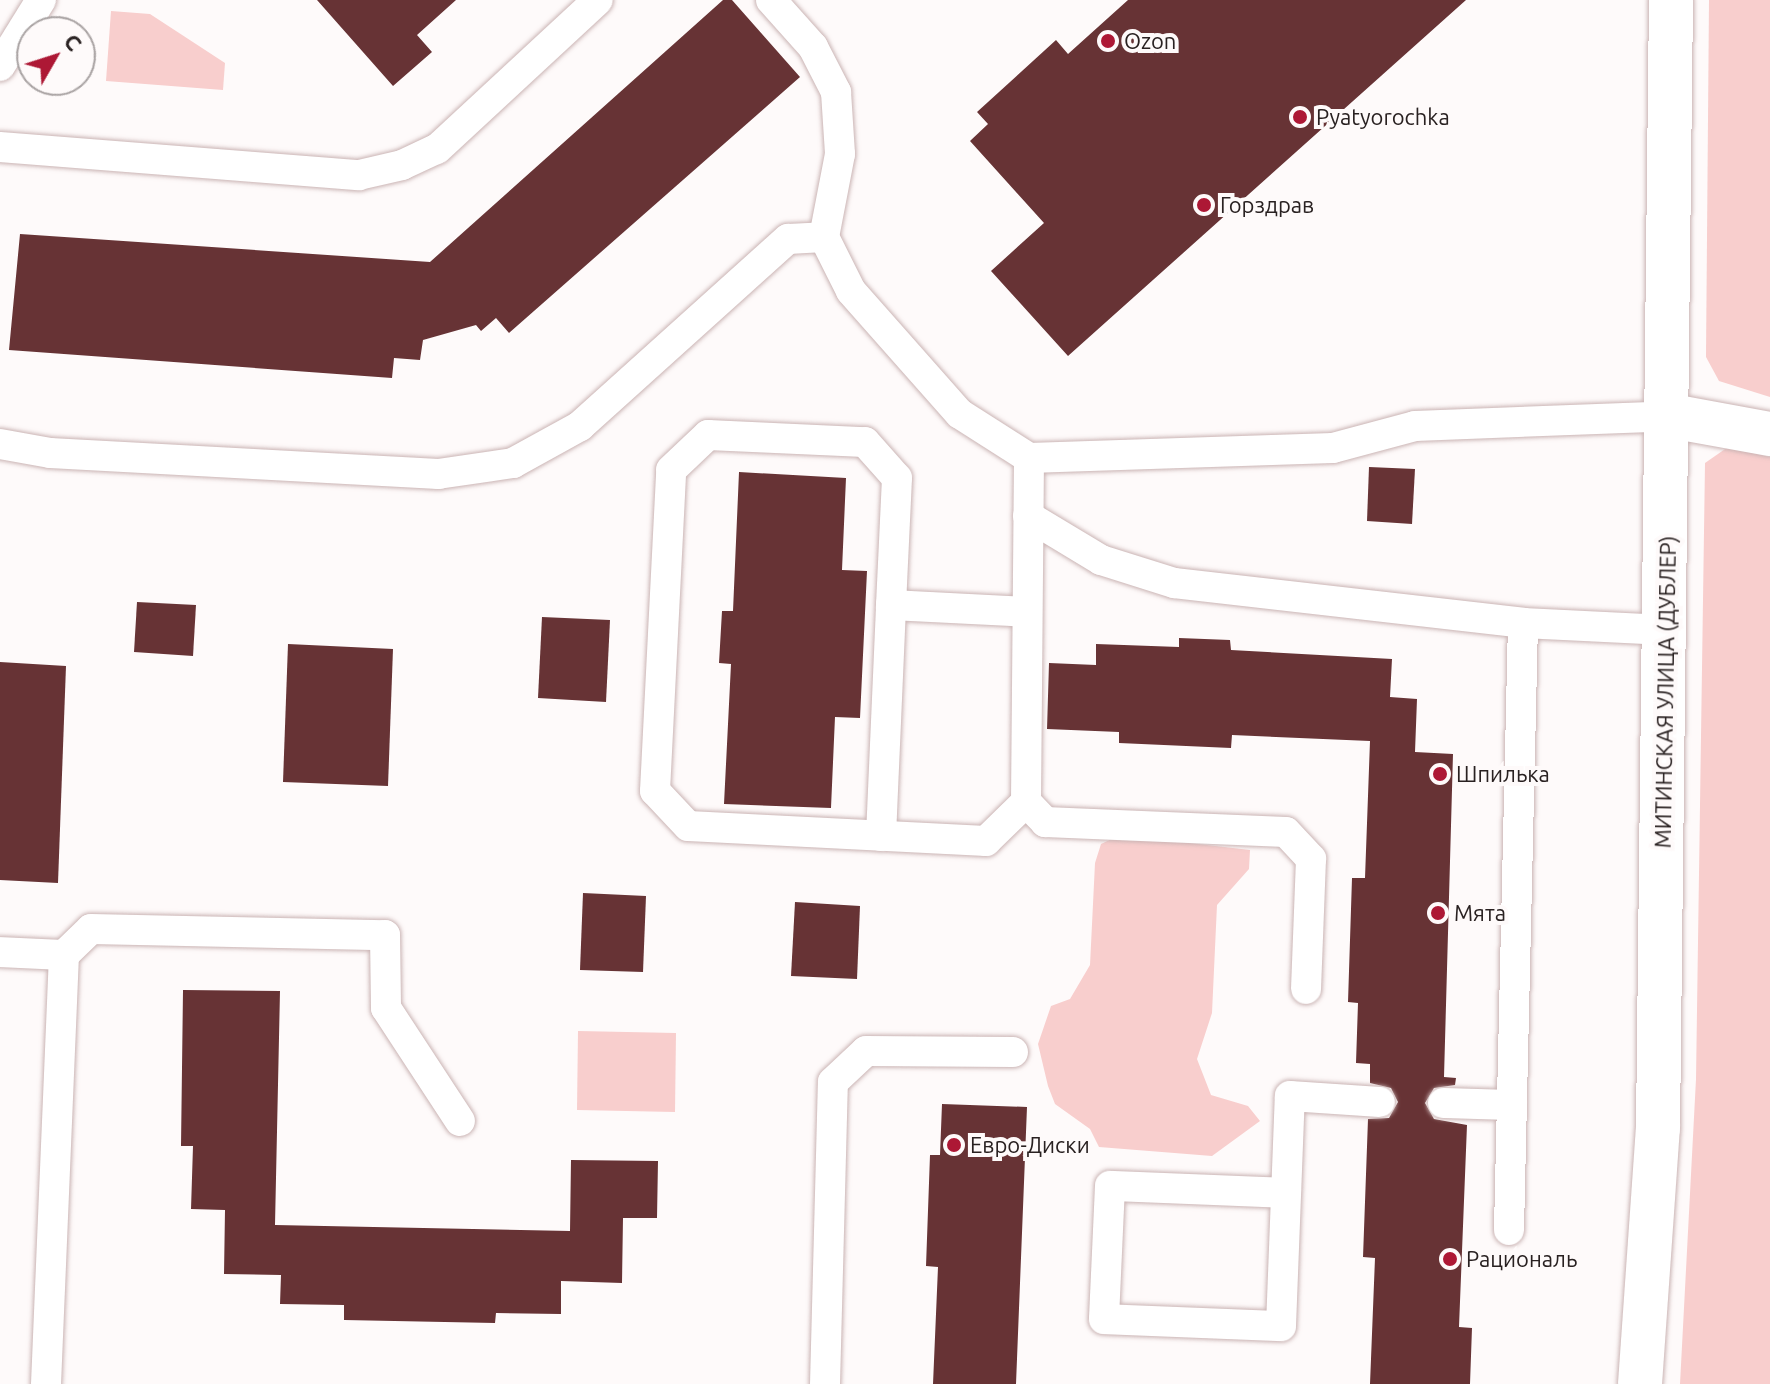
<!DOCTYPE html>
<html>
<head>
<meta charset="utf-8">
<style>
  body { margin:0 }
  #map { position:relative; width:1770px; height:1384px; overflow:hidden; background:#fefafa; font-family:Ubuntu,sans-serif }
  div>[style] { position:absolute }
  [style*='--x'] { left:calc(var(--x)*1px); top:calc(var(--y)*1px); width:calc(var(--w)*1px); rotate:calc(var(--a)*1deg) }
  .green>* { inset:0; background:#f8cecd }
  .building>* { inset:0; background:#673335 }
  .roads { filter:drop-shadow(0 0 2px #cab4b4) drop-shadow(0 0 2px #cab4b4) }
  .service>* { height:30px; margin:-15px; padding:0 15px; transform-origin:15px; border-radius:15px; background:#fff }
  .minor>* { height:44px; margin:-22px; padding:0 22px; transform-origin:22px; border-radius:22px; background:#fff }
  .dots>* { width:22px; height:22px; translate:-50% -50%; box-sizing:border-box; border:4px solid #fefafa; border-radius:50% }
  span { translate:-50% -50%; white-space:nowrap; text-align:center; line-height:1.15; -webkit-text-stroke:8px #fefafa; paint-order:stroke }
  .poi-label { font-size:22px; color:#292121 }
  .left { translate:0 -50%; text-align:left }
  .street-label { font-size:22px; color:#292121 }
  .north { position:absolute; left:16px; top:16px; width:80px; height:80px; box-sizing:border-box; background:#fefafa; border:2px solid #a9a3a3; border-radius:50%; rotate:51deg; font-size:22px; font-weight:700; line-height:32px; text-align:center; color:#292121 }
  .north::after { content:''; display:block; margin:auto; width:28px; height:36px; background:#ad1835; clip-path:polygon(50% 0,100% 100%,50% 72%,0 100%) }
</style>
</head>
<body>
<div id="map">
  <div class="green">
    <i style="clip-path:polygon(1709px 0,1770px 0,1770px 397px,1719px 381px,1706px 357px)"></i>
    <i style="clip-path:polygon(111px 11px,150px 14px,225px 63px,223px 90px,106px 81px)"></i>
    <i style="clip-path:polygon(1728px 447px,1770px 457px,1770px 1384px,1680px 1384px,1696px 1079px,1705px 463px)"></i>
    <i style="clip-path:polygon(1120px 835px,1250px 850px,1249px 869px,1217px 905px,1212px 1013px,1197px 1059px,1211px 1095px,1248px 1106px,1260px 1121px,1212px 1156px,1099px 1147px,1090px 1129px,1055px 1104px,1048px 1086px,1038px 1044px,1051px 1006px,1070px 999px,1090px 965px,1095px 863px,1101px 844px)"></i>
    <i style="clip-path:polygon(578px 1031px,676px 1033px,675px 1112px,577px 1110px)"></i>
  </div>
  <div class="building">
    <i style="clip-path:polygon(317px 0,456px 0,417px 35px,432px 52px,393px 86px)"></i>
    <i style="clip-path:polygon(723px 0,732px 0,800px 77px,509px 333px,496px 318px,481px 331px,476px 325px,423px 340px,420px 360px,394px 358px,392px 378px,9px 350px,20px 234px,430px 262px)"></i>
    <i style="clip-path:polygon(1128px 0,1466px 0,1068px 356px,991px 271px,1044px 223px,970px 141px,988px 124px,977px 112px,1056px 40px,1068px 54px)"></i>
    <i style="clip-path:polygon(1369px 467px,1415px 469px,1412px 524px,1367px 521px)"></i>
    <i style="clip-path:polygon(739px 472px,846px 478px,842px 570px,867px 571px,860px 718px,835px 717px,831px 808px,724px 804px,731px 664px,719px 663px,722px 611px,733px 611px)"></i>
    <i style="clip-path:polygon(137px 602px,196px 605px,193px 656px,134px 652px)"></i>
    <i style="clip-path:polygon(542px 617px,610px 620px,606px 702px,538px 698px)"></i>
    <i style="clip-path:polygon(1179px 638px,1230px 640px,1231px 650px,1392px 659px,1390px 697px,1417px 699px,1415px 752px,1453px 754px,1444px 1077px,1456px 1078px,1455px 1085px,1434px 1088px,1425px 1103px,1434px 1119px,1467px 1125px,1459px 1327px,1472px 1328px,1470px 1384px,1370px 1384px,1375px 1258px,1363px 1257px,1368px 1119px,1389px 1118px,1398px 1102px,1391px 1088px,1370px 1083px,1370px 1064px,1356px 1063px,1358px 1003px,1348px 1002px,1352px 878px,1365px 878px,1370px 741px,1232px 735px,1231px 748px,1119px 743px,1119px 732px,1047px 729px,1049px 663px,1096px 665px,1096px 644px,1179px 647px)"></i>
    <i style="clip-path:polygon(288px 644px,393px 649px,388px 786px,283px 782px)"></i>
    <i style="clip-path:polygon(0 662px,66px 666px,58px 883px,0 880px)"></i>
    <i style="clip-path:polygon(583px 893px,646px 896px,643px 972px,580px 970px)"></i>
    <i style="clip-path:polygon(795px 902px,860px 906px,857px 979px,791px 976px)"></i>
    <i style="clip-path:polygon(183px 990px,280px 991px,275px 1225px,570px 1231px,571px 1160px,658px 1161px,657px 1218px,623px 1218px,622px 1283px,561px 1281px,561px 1314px,496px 1313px,495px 1323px,344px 1320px,344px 1305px,280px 1304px,281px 1275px,224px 1274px,225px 1210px,191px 1209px,193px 1146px,181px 1146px)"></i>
    <i style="clip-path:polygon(942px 1104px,1027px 1107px,1016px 1384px,933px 1384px,938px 1267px,926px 1266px,930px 1155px,940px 1155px)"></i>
  </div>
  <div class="roads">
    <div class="service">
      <i style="--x:771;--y:0;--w:63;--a:48.2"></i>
      <i style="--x:813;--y:47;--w:51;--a:62.9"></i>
      <i style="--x:836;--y:92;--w:62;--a:86.3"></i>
      <i style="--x:840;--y:154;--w:85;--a:100.9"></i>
      <i style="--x:0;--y:66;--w:78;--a:-58.2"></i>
      <i style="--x:0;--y:147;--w:360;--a:4.5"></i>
      <i style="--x:359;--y:175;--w:44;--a:-13.1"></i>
      <i style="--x:402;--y:165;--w:38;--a:-25"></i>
      <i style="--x:437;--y:149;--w:219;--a:-42.8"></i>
      <i style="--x:0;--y:444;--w:51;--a:10.2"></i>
      <i style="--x:50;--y:453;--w:389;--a:3.1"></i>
      <i style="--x:438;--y:474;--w:76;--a:-8.3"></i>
      <i style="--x:513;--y:463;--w:77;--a:-28.9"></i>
      <i style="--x:580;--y:426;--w:280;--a:-42"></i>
      <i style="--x:788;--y:239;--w:36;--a:-3"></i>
      <i style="--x:824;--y:237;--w:60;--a:63.4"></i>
      <i style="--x:851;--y:291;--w:164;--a:48.5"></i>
      <i style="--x:960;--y:414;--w:82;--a:32.5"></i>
      <i style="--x:1029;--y:458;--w:304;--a:-1.9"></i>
      <i style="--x:1333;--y:448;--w:85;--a:-15"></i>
      <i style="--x:1415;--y:426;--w:256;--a:-2.2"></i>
      <i style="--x:1029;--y:458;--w:344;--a:90.5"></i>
      <i style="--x:1026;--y:802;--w:28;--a:46"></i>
      <i style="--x:1045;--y:822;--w:241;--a:2.4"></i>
      <i style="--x:1286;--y:832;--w:37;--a:47"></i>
      <i style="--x:1311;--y:859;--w:130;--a:92.2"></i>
      <i style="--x:1028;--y:516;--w:85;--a:31.1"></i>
      <i style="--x:1101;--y:560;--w:77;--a:17.5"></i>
      <i style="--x:1174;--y:583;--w:351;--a:6.5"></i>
      <i style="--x:1523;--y:623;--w:143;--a:2.8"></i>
      <i style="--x:1026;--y:802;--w:56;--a:135.7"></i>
      <i style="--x:986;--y:841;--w:298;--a:-177.1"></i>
      <i style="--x:688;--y:826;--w:48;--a:-133.3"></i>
      <i style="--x:655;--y:791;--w:321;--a:-87.1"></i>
      <i style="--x:671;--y:470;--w:51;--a:-43.4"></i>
      <i style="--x:708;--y:435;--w:157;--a:2.6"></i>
      <i style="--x:865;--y:442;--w:48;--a:48.4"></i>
      <i style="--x:897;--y:478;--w:127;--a:92.7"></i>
      <i style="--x:891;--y:605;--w:136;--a:2.9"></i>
      <i style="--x:881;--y:836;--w:231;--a:-87.5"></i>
      <i style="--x:0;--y:952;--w:64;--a:2.7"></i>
      <i style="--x:1443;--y:1103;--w:69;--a:1.7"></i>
      <i style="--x:1286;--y:1193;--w:176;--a:-177.7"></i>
      <i style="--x:1110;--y:1186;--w:133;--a:92.6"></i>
      <i style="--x:1104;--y:1319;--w:177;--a:2.3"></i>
      <i style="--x:1281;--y:1326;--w:230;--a:-87.8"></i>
      <i style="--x:1290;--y:1096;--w:90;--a:3.8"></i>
      <i style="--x:1509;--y:1230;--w:607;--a:-88.68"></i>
      <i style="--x:46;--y:1384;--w:429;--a:-87.6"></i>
      <i style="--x:64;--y:955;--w:37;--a:-44"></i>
      <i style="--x:91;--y:929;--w:294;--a:1.2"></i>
      <i style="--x:385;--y:935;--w:73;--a:89.2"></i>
      <i style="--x:386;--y:1008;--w:135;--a:56.8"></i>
      <i style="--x:825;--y:1384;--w:302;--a:-88.5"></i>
      <i style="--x:833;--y:1082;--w:45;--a:-43.2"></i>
      <i style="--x:866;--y:1051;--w:147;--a:0.4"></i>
    </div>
    <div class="minor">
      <i style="--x:1671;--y:416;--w:101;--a:10.3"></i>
      <i style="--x:1640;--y:1384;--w:257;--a:-86"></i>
      <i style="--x:1658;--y:1128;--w:1128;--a:-89.34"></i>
    </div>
  </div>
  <div class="dots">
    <i style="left:1108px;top:41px;background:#ad1835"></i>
    <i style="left:1300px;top:117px;background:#ad1835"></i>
    <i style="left:1204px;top:205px;background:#ad1835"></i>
    <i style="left:1440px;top:774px;background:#ad1835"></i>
    <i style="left:1438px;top:913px;background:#ad1835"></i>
    <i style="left:954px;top:1145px;background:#ad1835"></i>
    <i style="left:1450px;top:1259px;background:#ad1835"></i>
  </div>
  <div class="poi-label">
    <span class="left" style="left:1124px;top:41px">Ozon</span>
    <span class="left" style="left:1316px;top:117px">Pyatyorochka</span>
    <span class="left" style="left:1220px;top:205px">Горздрав</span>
    <span class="left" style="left:1456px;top:774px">Шпилька</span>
    <span class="left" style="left:1454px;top:913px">Мята</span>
    <span class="left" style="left:970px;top:1145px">Евро-Диски</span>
    <span class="left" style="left:1466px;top:1259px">Рациональ</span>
  </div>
  <div class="street-label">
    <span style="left:1665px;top:692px;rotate:-89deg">МИТИНСКАЯ УЛИЦА (ДУБЛЕР)</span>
  </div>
  <div class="north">С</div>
</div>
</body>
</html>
